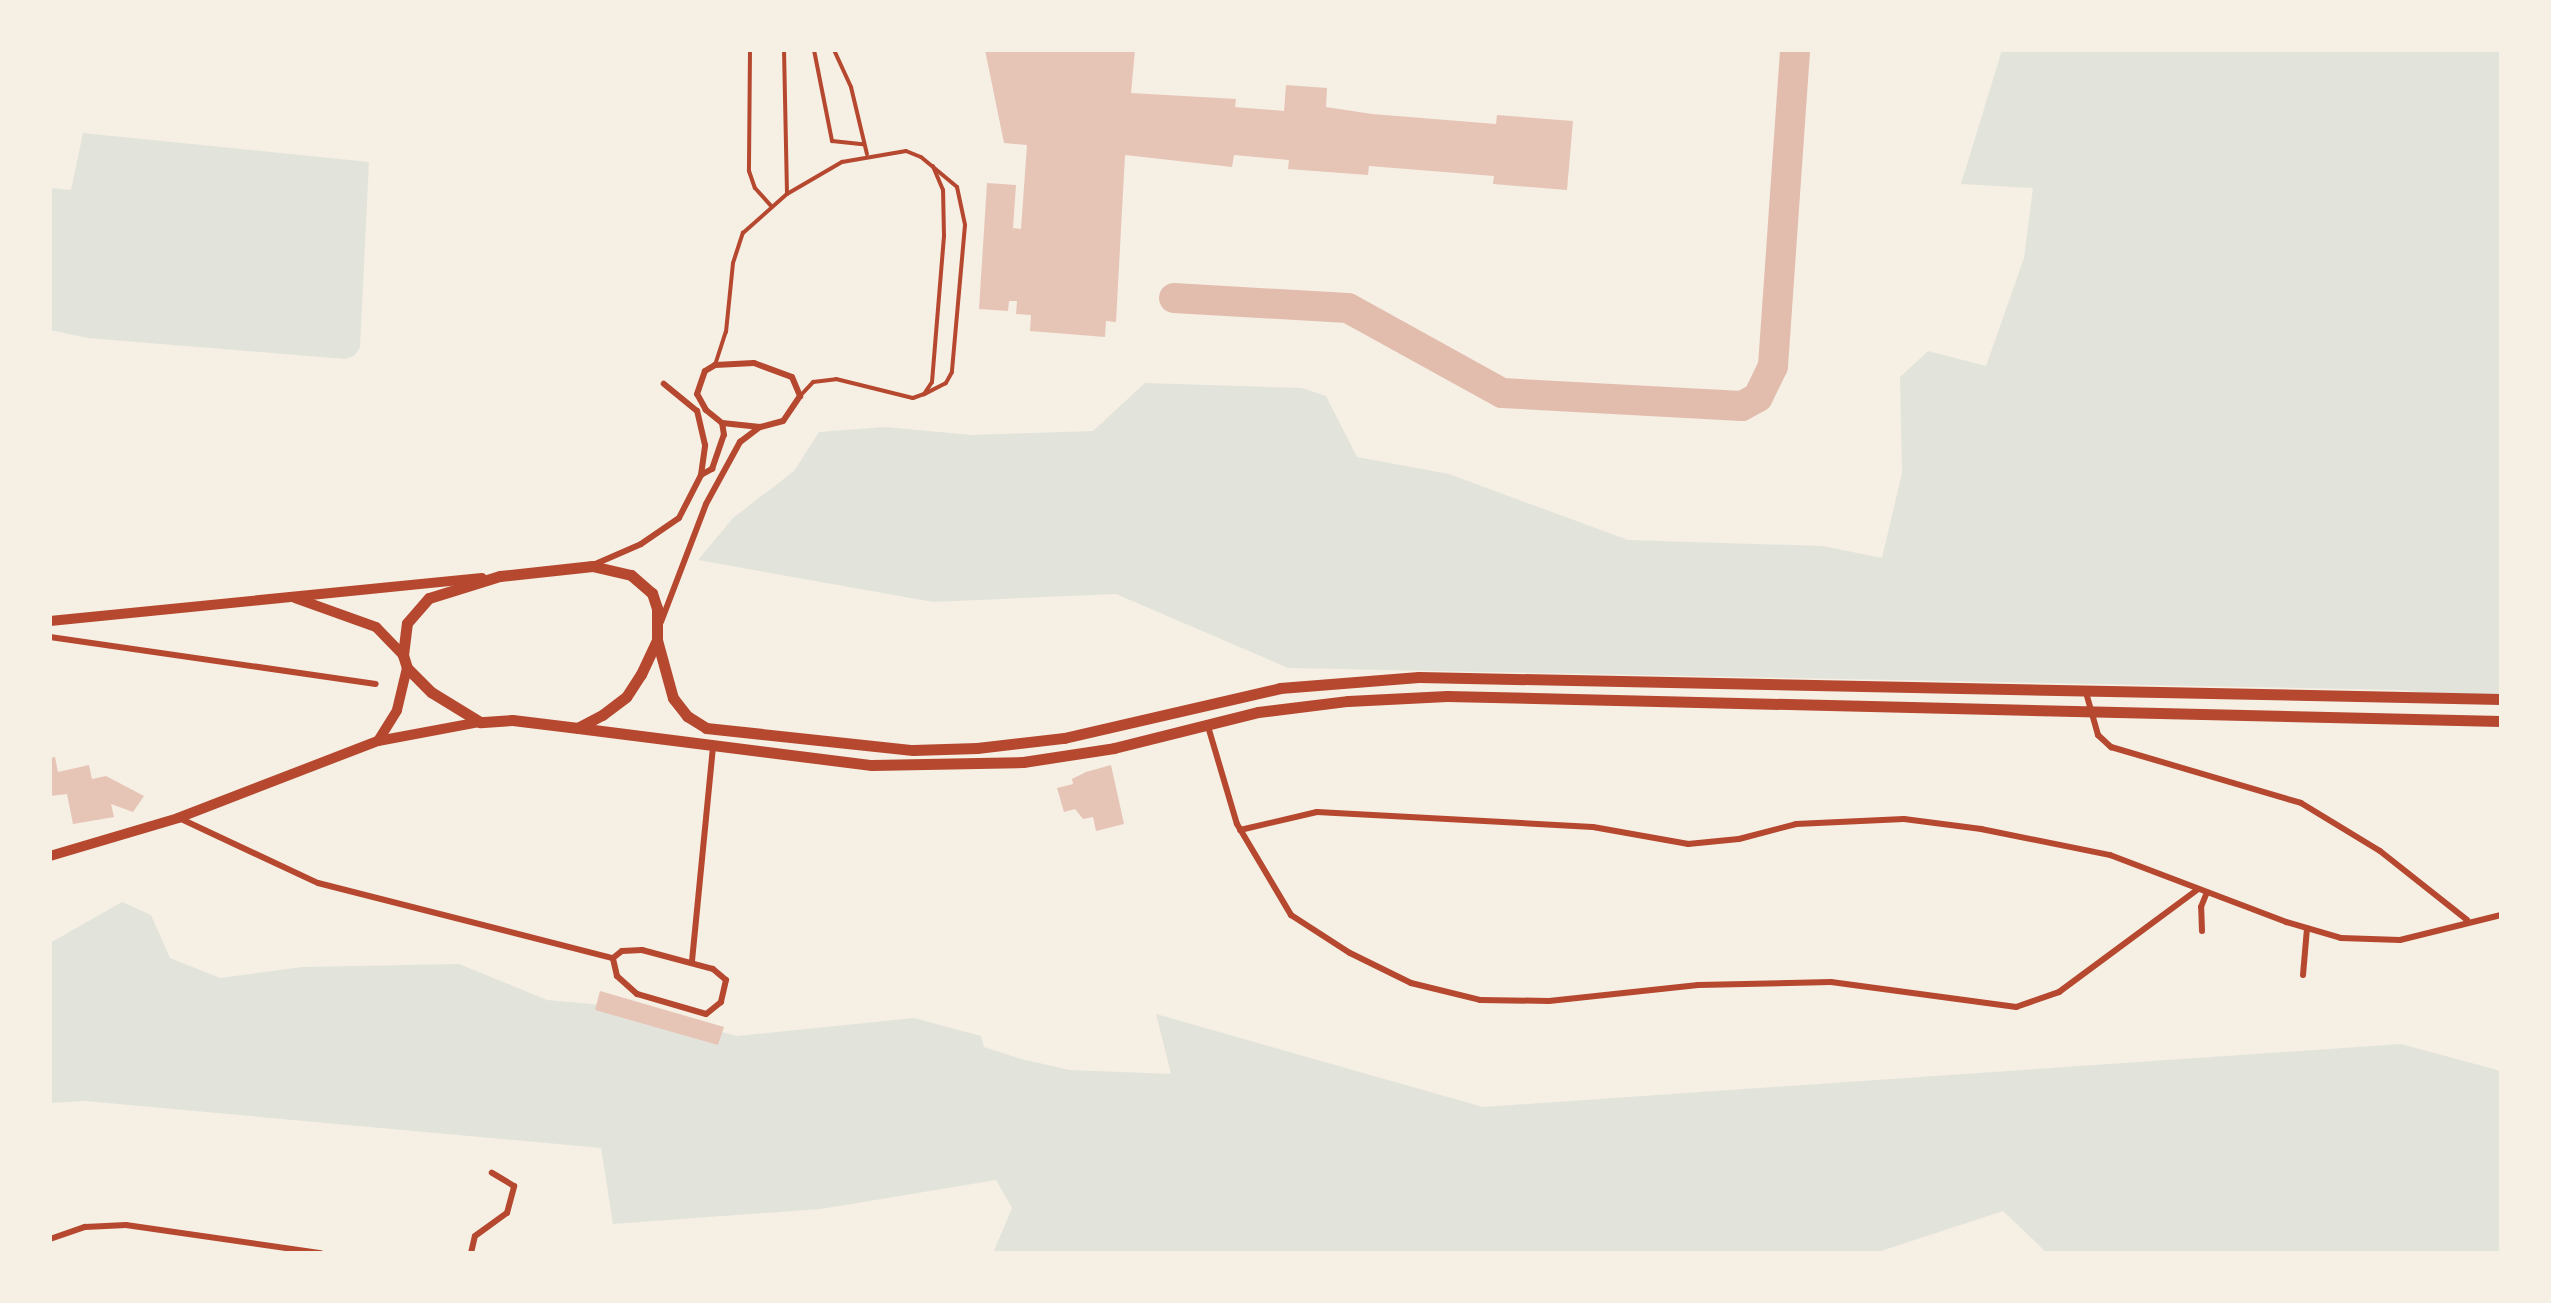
<!DOCTYPE html>
<html>
<head>
<meta charset="utf-8">
<style>
  body { margin:0 }
  #map { position:relative; width:2551px; height:1303px; overflow:hidden; background:#f6efe4; font-family:"Golos Text",sans-serif }
  div>[style] { position:absolute }
  [style*='--x'] { left:calc(var(--x)*1px); top:calc(var(--y)*1px); width:calc(var(--w)*1px); rotate:calc(var(--a)*1deg) }
  .green>* { inset:0; background:#e2e4dc }
  .taxiway>* { height:30px; margin:-15px; padding:0 15px; transform-origin:15px; border-radius:15px; background:#e2bdae }
  .building>* { inset:0; background:#e6c5b7 }
  .service>* { height:4px; margin:-2px; padding:0 2px; transform-origin:2px; border-radius:2px; background:#b5482f }
  .minor>* { height:6px; margin:-3px; padding:0 3px; transform-origin:3px; border-radius:3px; background:#b5482f }
  .secondary>* { height:10px; margin:-5px; padding:0 5px; transform-origin:5px; border-radius:5px; background:#b5482f }
  .primary>* { height:10px; margin:-5px; padding:0 5px; transform-origin:5px; border-radius:5px; background:#b5482f }
  .trunk>* { height:11px; margin:-5.5px; padding:0 5.5px; transform-origin:5.5px; border-radius:5.5px; background:#b5482f }
  span { translate:-50% -50%; white-space:nowrap; text-align:center; line-height:1.15; -webkit-text-stroke:9px #f6efe4; paint-order:stroke }
  .frame { position:absolute; inset:0; border:52px solid #f6efe4; pointer-events:none }
</style>
</head>
<body>
<div id="map">
  <div class="green">
    <i style="clip-path:polygon(2002px 50px,2501px 50px,2501px 701px,2399px 690px,1288px 668px,1116px 594px,933px 602px,698px 560px,733px 518px,794px 471px,819px 432px,885px 427px,972px 435px,1093px 431px,1145px 383px,1302px 388px,1326px 396px,1357px 457px,1449px 474px,1628px 540px,1823px 546px,1882px 558px,1902px 473px,1900px 377px,1928px 351px,1986px 366px,2024px 258px,2033px 188px,1961px 184px)"></i>
    <i style="clip-path:polygon(83px 133px,369px 162px,360px 347px,355px 355px,346px 359px,88px 338px,50px 330px,50px 188px,71px 190px)"></i>
    <i style="clip-path:polygon(122px 902px,151px 915px,170px 958px,220px 978px,302px 967px,459px 964px,547px 1000px,626px 1007px,737px 1036px,914px 1018px,981px 1036px,984px 1047px,1021px 1059px,1070px 1070px,1171px 1074px,1156px 1014px,1483px 1107px,2401px 1044px,2501px 1071px,2501px 1253px,2047px 1253px,2003px 1211px,1875px 1253px,993px 1253px,1012px 1208px,996px 1180px,821px 1209px,613px 1224px,601px 1148px,85px 1101px,50px 1103px,50px 943px)"></i>
  </div>
  <div class="taxiway">
    <i style="--x:1174;--y:298;--w:174;--a:3.3"></i>
    <i style="--x:1348;--y:308;--w:176;--a:28.9"></i>
    <i style="--x:1502;--y:393;--w:240;--a:3.1"></i>
    <i style="--x:1742;--y:406;--w:18;--a:-29"></i>
    <i style="--x:1758;--y:397;--w:34;--a:-64"></i>
    <i style="--x:1773;--y:366;--w:317;--a:-86"></i>
  </div>
  <div class="building">
    <i style="clip-path:polygon(985px 50px,1135px 50px,1131px 93px,1236px 99px,1235px 107px,1284px 111px,1286px 85px,1327px 88px,1326px 107px,1372px 114px,1496px 124px,1497px 115px,1573px 121px,1567px 190px,1493px 184px,1494px 176px,1369px 166px,1368px 175px,1288px 169px,1289px 160px,1234px 155px,1232px 167px,1125px 155px,1116px 322px,1106px 321px,1105px 337px,1030px 331px,1031px 315px,1016px 314px,1017px 301px,1009px 301px,1008px 311px,979px 309px,987px 183px,1016px 185px,1013px 228px,1021px 229px,1027px 145px,1004px 143px)"></i>
    <i style="clip-path:polygon(55px 757px,58px 772px,89px 765px,92px 779px,106px 776px,144px 796px,133px 812px,111px 804px,114px 817px,73px 824px,67px 794px,50px 796px,50px 758px)"></i>
    <i style="clip-path:polygon(1111px 765px,1124px 824px,1096px 831px,1093px 817px,1083px 819px,1075px 809px,1064px 812px,1057px 788px,1073px 784px,1072px 779px,1086px 772px)"></i>
    <i style="clip-path:polygon(600px 991px,724px 1027px,718px 1045px,595px 1010px)"></i>
  </div>
  <div class="service">
    <i style="--x:750;--y:50;--w:121;--a:90.5"></i>
    <i style="--x:749;--y:171;--w:18;--a:71"></i>
    <i style="--x:755;--y:188;--w:24;--a:48"></i>
    <i style="--x:784;--y:50;--w:144;--a:88.8"></i>
    <i style="--x:814;--y:50;--w:93;--a:78.8"></i>
    <i style="--x:832;--y:141;--w:31;--a:6"></i>
    <i style="--x:834;--y:50;--w:41;--a:65.3"></i>
    <i style="--x:851;--y:87;--w:69;--a:76.6"></i>
    <i style="--x:715;--y:365;--w:35;--a:-72"></i>
    <i style="--x:726;--y:332;--w:69;--a:-84.2"></i>
    <i style="--x:733;--y:263;--w:32;--a:-72"></i>
    <i style="--x:743;--y:233;--w:59;--a:-41.6"></i>
    <i style="--x:787;--y:194;--w:64;--a:-30.2"></i>
    <i style="--x:842;--y:162;--w:65;--a:-9.8"></i>
    <i style="--x:906;--y:151;--w:16;--a:22"></i>
    <i style="--x:921;--y:157;--w:47;--a:39.8"></i>
    <i style="--x:957;--y:187;--w:39;--a:78"></i>
    <i style="--x:965;--y:225;--w:148;--a:95.1"></i>
    <i style="--x:952;--y:372;--w:13;--a:119"></i>
    <i style="--x:946;--y:383;--w:25;--a:153"></i>
    <i style="--x:801;--y:395;--w:18;--a:-47"></i>
    <i style="--x:813;--y:382;--w:23;--a:-7"></i>
    <i style="--x:836;--y:379;--w:79;--a:13.9"></i>
    <i style="--x:913;--y:398;--w:12;--a:-20"></i>
    <i style="--x:924;--y:394;--w:14;--a:-56"></i>
    <i style="--x:932;--y:382;--w:146;--a:-85.3"></i>
    <i style="--x:944;--y:236;--w:46;--a:-91.2"></i>
    <i style="--x:943;--y:190;--w:26;--a:-113"></i>
  </div>
  <div class="minor">
    <i style="--x:701;--y:475;--w:13;--a:-29"></i>
    <i style="--x:712;--y:469;--w:36;--a:-71"></i>
    <i style="--x:724;--y:435;--w:12;--a:-99"></i>
    <i style="--x:722;--y:423;--w:21;--a:-141"></i>
    <i style="--x:706;--y:410;--w:18;--a:-119"></i>
    <i style="--x:697;--y:394;--w:24;--a:-71"></i>
    <i style="--x:705;--y:371;--w:12;--a:-31"></i>
    <i style="--x:715;--y:365;--w:39;--a:-3"></i>
    <i style="--x:754;--y:363;--w:40;--a:20.2"></i>
    <i style="--x:792;--y:377;--w:21;--a:67"></i>
    <i style="--x:800;--y:396;--w:30;--a:124"></i>
    <i style="--x:783;--y:421;--w:24;--a:165"></i>
    <i style="--x:760;--y:427;--w:38;--a:-174"></i>
    <i style="--x:593;--y:565;--w:52;--a:-23.6"></i>
    <i style="--x:641;--y:544;--w:46;--a:-34.4"></i>
    <i style="--x:679;--y:518;--w:48;--a:-62.9"></i>
    <i style="--x:701;--y:475;--w:30;--a:-82"></i>
    <i style="--x:705;--y:445;--w:35;--a:-103"></i>
    <i style="--x:697;--y:411;--w:43;--a:-140.7"></i>
    <i style="--x:661;--y:622;--w:126;--a:-69.1"></i>
    <i style="--x:706;--y:504;--w:71;--a:-61.3"></i>
    <i style="--x:740;--y:442;--w:25;--a:-37"></i>
    <i style="--x:50;--y:637;--w:329;--a:8.2"></i>
    <i style="--x:2085;--y:689;--w:48;--a:74.2"></i>
    <i style="--x:2098;--y:735;--w:18;--a:43"></i>
    <i style="--x:2111;--y:747;--w:198;--a:16.4"></i>
    <i style="--x:2301;--y:803;--w:92;--a:31.3"></i>
    <i style="--x:2380;--y:851;--w:111;--a:38.4"></i>
    <i style="--x:1207;--y:723;--w:105;--a:73.5"></i>
    <i style="--x:1237;--y:824;--w:106;--a:59.3"></i>
    <i style="--x:1291;--y:915;--w:70;--a:32.8"></i>
    <i style="--x:1350;--y:953;--w:68;--a:26.2"></i>
    <i style="--x:1411;--y:983;--w:71;--a:13.8"></i>
    <i style="--x:1480;--y:1000;--w:69;--a:0.8"></i>
    <i style="--x:1549;--y:1001;--w:150;--a:-6.1"></i>
    <i style="--x:1698;--y:985;--w:133;--a:-1.3"></i>
    <i style="--x:1831;--y:982;--w:187;--a:7.7"></i>
    <i style="--x:2016;--y:1007;--w:46;--a:-19.2"></i>
    <i style="--x:2059;--y:992;--w:173;--a:-36.5"></i>
    <i style="--x:179;--y:818;--w:153;--a:25.1"></i>
    <i style="--x:318;--y:883;--w:304;--a:14.3"></i>
    <i style="--x:1240;--y:830;--w:79;--a:-13.2"></i>
    <i style="--x:1317;--y:812;--w:276;--a:3.1"></i>
    <i style="--x:1593;--y:827;--w:97;--a:10.1"></i>
    <i style="--x:1688;--y:844;--w:51;--a:-5.6"></i>
    <i style="--x:1739;--y:839;--w:59;--a:-14.7"></i>
    <i style="--x:1796;--y:824;--w:108;--a:-2.7"></i>
    <i style="--x:1904;--y:819;--w:78;--a:7.4"></i>
    <i style="--x:1981;--y:829;--w:132;--a:11.4"></i>
    <i style="--x:2110;--y:855;--w:188;--a:20.8"></i>
    <i style="--x:2286;--y:922;--w:57;--a:16.2"></i>
    <i style="--x:2341;--y:938;--w:59;--a:1.9"></i>
    <i style="--x:2400;--y:940;--w:104;--a:-13.9"></i>
    <i style="--x:2202;--y:931;--w:24;--a:-92"></i>
    <i style="--x:2201;--y:907;--w:16;--a:-68"></i>
    <i style="--x:642;--y:950;--w:73;--a:15"></i>
    <i style="--x:713;--y:969;--w:17;--a:40"></i>
    <i style="--x:726;--y:980;--w:23;--a:103"></i>
    <i style="--x:721;--y:1002;--w:19;--a:141"></i>
    <i style="--x:706;--y:1014;--w:72;--a:-163.8"></i>
    <i style="--x:637;--y:994;--w:27;--a:-138"></i>
    <i style="--x:617;--y:976;--w:18;--a:-103"></i>
    <i style="--x:613;--y:958;--w:11;--a:-38"></i>
    <i style="--x:622;--y:951;--w:20;--a:-3"></i>
    <i style="--x:692;--y:961;--w:217;--a:-84.4"></i>
    <i style="--x:2303;--y:975;--w:47;--a:-85.1"></i>
    <i style="--x:50;--y:1239;--w:37;--a:-19"></i>
    <i style="--x:85;--y:1227;--w:41;--a:-2.8"></i>
    <i style="--x:126;--y:1225;--w:197;--a:8.2"></i>
    <i style="--x:471;--y:1253;--w:17;--a:-77"></i>
    <i style="--x:475;--y:1236;--w:39;--a:-36"></i>
    <i style="--x:507;--y:1213;--w:28;--a:-75"></i>
    <i style="--x:514;--y:1186;--w:26;--a:-149"></i>
  </div>
  <div class="secondary">
    <i style="--x:295;--y:598;--w:86;--a:19.7"></i>
    <i style="--x:376;--y:627;--w:39;--a:46"></i>
    <i style="--x:50;--y:621;--w:434;--a:-5.7"></i>
  </div>
  <div class="primary">
    <i style="--x:378;--y:741;--w:36;--a:-58"></i>
    <i style="--x:397;--y:710;--w:43;--a:-76.6"></i>
    <i style="--x:50;--y:856;--w:134;--a:-16.5"></i>
    <i style="--x:178;--y:818;--w:214;--a:-21.1"></i>
    <i style="--x:378;--y:741;--w:104;--a:-10.6"></i>
  </div>
  <div class="trunk">
    <i style="--x:592;--y:566;--w:40;--a:13"></i>
    <i style="--x:631;--y:575;--w:28;--a:41"></i>
    <i style="--x:652;--y:593;--w:16;--a:72"></i>
    <i style="--x:657;--y:608;--w:32;--a:90"></i>
    <i style="--x:657;--y:640;--w:38;--a:115"></i>
    <i style="--x:641;--y:674;--w:27;--a:123"></i>
    <i style="--x:626;--y:697;--w:30;--a:143"></i>
    <i style="--x:602;--y:715;--w:27;--a:152"></i>
    <i style="--x:578;--y:728;--w:66;--a:-173.1"></i>
    <i style="--x:512;--y:720;--w:32;--a:176"></i>
    <i style="--x:480;--y:722;--w:57;--a:-148.5"></i>
    <i style="--x:431;--y:692;--w:34;--a:-135"></i>
    <i style="--x:407;--y:668;--w:14;--a:-107"></i>
    <i style="--x:403;--y:655;--w:32;--a:-83"></i>
    <i style="--x:407;--y:623;--w:33;--a:-49"></i>
    <i style="--x:429;--y:598;--w:74;--a:-17.2"></i>
    <i style="--x:500;--y:576;--w:93;--a:-6.2"></i>
    <i style="--x:657;--y:640;--w:60;--a:74.6"></i>
    <i style="--x:673;--y:698;--w:23;--a:52"></i>
    <i style="--x:687;--y:716;--w:22;--a:32"></i>
    <i style="--x:706;--y:728;--w:208;--a:6.1"></i>
    <i style="--x:913;--y:750;--w:64;--a:-1.8"></i>
    <i style="--x:977;--y:748;--w:88;--a:-6.6"></i>
    <i style="--x:1064;--y:738;--w:222;--a:-13"></i>
    <i style="--x:1280;--y:688;--w:139;--a:-4.5"></i>
    <i style="--x:1419;--y:677;--w:1082;--a:1.16"></i>
    <i style="--x:578;--y:728;--w:296;--a:7.2"></i>
    <i style="--x:872;--y:765;--w:151;--a:-1.1"></i>
    <i style="--x:1023;--y:762;--w:92;--a:-8.7"></i>
    <i style="--x:1114;--y:748;--w:148;--a:-14"></i>
    <i style="--x:1258;--y:712;--w:91;--a:-7"></i>
    <i style="--x:1348;--y:701;--w:99;--a:-2.9"></i>
    <i style="--x:1447;--y:696;--w:1054;--a:1.36"></i>
  </div>
  <div class="frame"></div>
</div>
</body>
</html>
